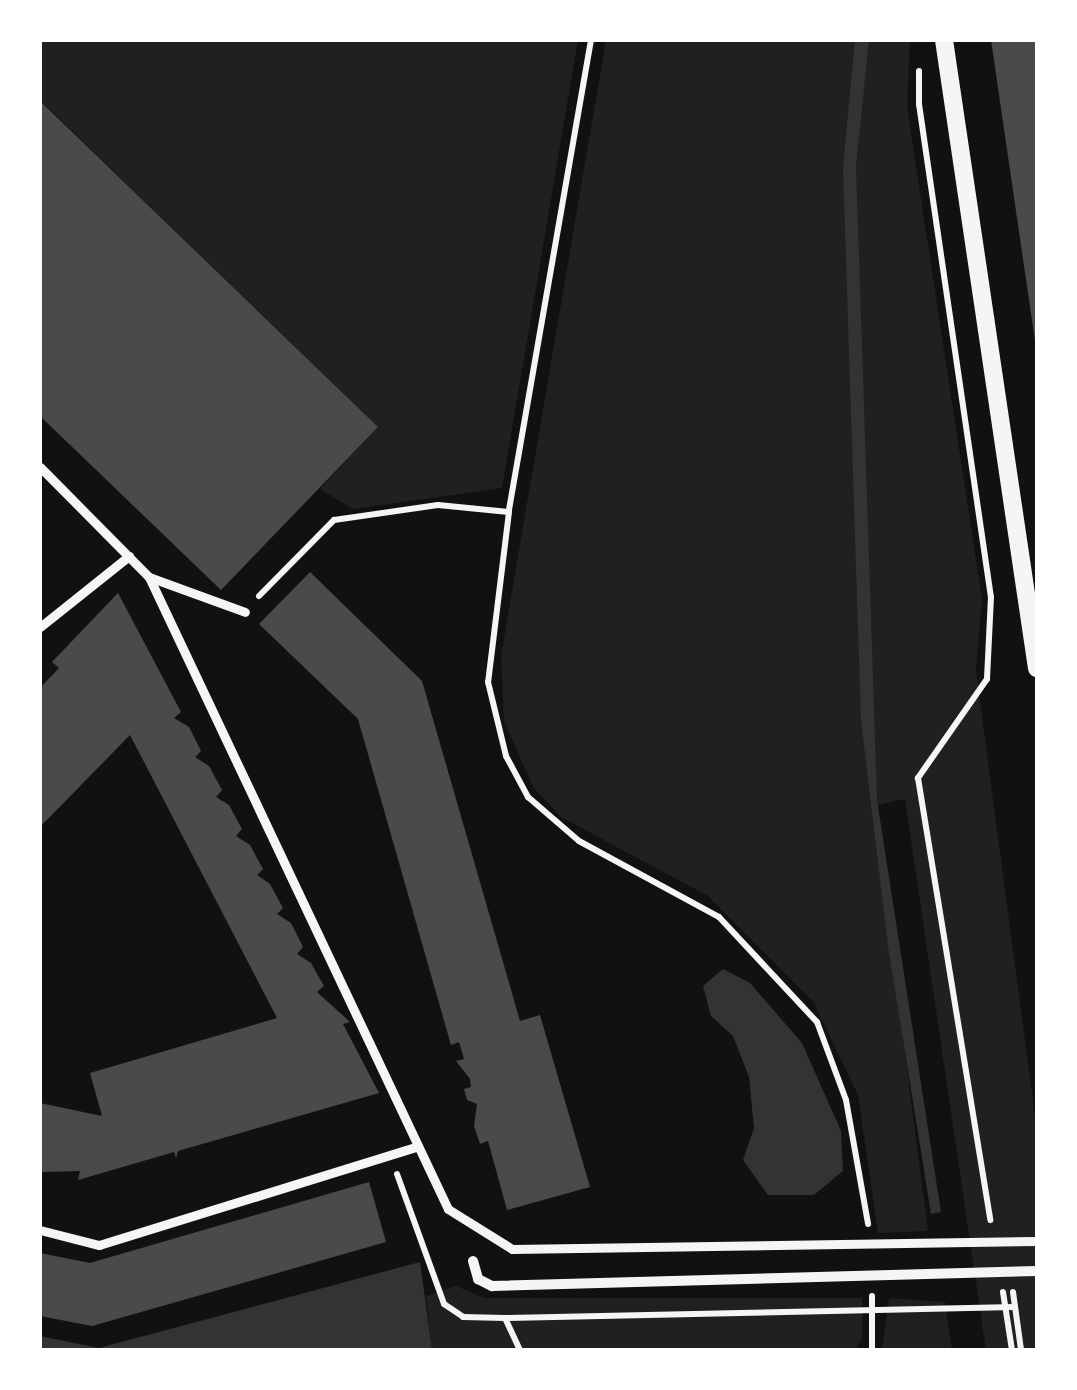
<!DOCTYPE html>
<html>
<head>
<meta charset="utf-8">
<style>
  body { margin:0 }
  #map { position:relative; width:1077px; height:1390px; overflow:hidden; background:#111; font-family:Mulish,sans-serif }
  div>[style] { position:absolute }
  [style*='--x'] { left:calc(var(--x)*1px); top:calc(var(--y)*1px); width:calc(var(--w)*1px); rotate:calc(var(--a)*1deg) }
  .green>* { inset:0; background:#202020 }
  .water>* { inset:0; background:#333 }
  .building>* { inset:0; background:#4a4a4a }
  .path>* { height:6px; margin:-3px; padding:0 3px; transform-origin:3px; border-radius:3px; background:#f5f5f5 }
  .pedestrian>* { height:9px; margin:-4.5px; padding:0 4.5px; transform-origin:4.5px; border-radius:4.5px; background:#f5f5f5 }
  .minor>* { height:10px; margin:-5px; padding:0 5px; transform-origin:5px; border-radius:5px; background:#f5f5f5 }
  .tertiary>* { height:18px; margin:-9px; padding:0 9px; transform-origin:9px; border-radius:9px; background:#f5f5f5 }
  span { translate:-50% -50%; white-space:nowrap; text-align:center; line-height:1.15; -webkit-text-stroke:8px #fff; paint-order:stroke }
  .frame { position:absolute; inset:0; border:42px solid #fff; pointer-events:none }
</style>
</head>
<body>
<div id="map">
  <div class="green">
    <i style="clip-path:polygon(40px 40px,578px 40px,502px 488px,353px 509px,320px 489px,378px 427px,40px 100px)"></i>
    <i style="clip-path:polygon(606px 40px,910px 40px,907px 107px,982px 599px,976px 671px,1037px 1131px,1037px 1350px,986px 1350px,905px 799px,873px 806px,928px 1231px,878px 1233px,858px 1095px,813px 1001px,708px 896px,561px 817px,533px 787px,504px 721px,501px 656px)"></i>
    <i style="clip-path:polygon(456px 1286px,484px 1298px,862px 1298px,862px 1339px,854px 1350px,432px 1350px,426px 1296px)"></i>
    <i style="clip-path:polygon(889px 1298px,945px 1302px,952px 1350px,882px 1350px)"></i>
  </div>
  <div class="water">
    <i style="clip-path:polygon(855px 40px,869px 40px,856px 166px,877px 800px,941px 1212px,931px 1214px,888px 946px,861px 720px,843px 168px)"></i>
    <i style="clip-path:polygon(723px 969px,750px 983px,802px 1043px,841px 1131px,843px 1171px,814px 1195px,768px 1195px,743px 1160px,754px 1128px,749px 1077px,733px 1036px,711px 1016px,703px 986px)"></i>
    <i style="clip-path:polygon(420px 1262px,432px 1350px,40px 1350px,40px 1336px,99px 1348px)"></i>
  </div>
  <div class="building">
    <i style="clip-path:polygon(991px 40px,1037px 40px,1037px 341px,1035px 341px)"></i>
    <i style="clip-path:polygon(40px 101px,378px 427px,221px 590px,40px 416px)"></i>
    <i style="clip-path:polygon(310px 572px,422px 681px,520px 1021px,540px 1015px,590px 1187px,507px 1210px,488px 1141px,480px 1144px,474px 1126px,477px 1104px,467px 1100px,464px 1089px,471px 1087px,470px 1079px,456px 1061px,464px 1059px,459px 1042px,451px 1045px,358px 719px,259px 624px)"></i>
    <i style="clip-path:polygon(118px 593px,181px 712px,174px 718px,189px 727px,201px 751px,195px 757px,209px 766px,222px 790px,216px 797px,229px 805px,242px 829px,236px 836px,250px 845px,263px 869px,257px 875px,270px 884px,283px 908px,277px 914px,291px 923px,303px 947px,297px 954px,311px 963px,324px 986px,317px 992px,350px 1022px,343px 1024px,379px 1093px,178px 1151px,176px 1158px,174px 1152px,78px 1180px,80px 1171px,40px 1172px,40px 1103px,102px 1116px,90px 1073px,277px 1018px,130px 735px,40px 827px,40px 688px,59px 668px,52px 662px)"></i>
    <i style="clip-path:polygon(369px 1182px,386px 1242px,92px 1326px,40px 1316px,40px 1253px,90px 1263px)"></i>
  </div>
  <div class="path">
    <i style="--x:591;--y:40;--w:479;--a:99.9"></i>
    <i style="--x:509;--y:512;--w:171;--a:97"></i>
    <i style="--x:488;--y:682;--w:76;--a:76.3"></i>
    <i style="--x:506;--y:756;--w:47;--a:61.8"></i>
    <i style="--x:528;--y:797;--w:67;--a:40.8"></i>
    <i style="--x:579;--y:841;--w:159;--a:28.5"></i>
    <i style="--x:719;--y:917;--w:144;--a:47"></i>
    <i style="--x:817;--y:1022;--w:83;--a:69.6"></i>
    <i style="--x:846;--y:1100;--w:126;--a:79.9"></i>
    <i style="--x:919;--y:71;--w:33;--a:90"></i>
    <i style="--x:919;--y:104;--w:498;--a:81.7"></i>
    <i style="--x:991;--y:597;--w:82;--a:92.8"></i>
    <i style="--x:987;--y:679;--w:121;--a:124.9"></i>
    <i style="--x:918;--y:778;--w:448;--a:80.7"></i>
    <i style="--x:259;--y:596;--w:107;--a:-45.4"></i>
    <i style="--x:334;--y:520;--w:105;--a:-8.2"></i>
    <i style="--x:438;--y:505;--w:71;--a:5.6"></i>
    <i style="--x:397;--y:1174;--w:138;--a:70.1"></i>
    <i style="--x:444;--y:1304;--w:23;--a:34"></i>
    <i style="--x:463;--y:1317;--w:42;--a:1.4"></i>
    <i style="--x:505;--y:1318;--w:35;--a:65"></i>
    <i style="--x:1003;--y:1292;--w:59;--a:81.2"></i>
    <i style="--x:1013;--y:1292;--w:59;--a:82.1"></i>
    <i style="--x:872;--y:1296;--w:54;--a:90"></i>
    <i style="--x:505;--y:1318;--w:510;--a:-1.24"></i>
  </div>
  <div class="pedestrian">
    <i style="--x:40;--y:467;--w:155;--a:45.3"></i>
    <i style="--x:149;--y:577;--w:699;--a:64.68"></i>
    <i style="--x:448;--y:1209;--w:75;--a:32"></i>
    <i style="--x:512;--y:1249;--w:525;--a:-0.87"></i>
    <i style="--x:149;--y:577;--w:102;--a:20"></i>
    <i style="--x:40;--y:627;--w:114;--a:-38.6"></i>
    <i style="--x:40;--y:1230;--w:61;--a:14.3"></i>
    <i style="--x:99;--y:1245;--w:331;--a:-17.2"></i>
  </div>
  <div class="minor">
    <i style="--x:473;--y:1261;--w:19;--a:74"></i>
    <i style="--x:478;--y:1279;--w:16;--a:27"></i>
    <i style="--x:492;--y:1286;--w:545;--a:-1.58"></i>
  </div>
  <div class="tertiary">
    <i style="--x:944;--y:40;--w:635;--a:81.58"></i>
  </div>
  <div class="frame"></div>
</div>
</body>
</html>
